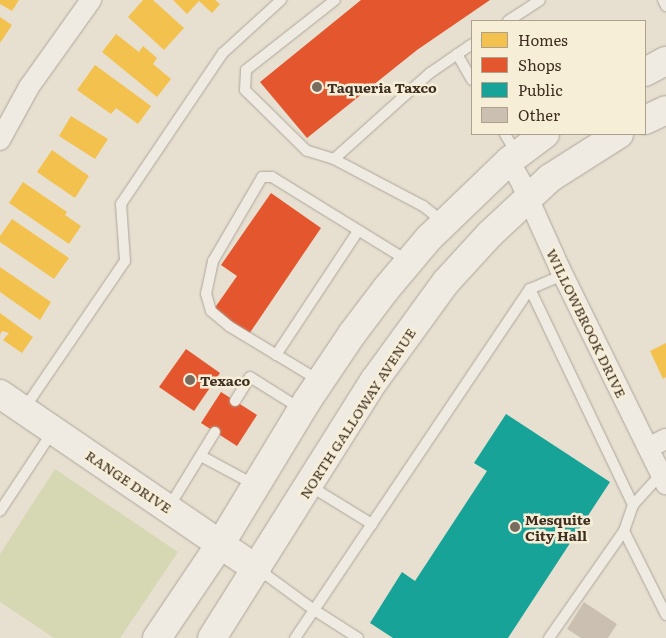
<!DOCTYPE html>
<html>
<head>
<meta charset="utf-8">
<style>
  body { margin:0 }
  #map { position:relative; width:666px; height:638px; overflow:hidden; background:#e7e0d1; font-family:Literata,serif }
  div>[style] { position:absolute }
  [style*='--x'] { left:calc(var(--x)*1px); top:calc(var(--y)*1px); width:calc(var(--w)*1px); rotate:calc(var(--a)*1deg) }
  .green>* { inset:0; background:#d6d7b3 }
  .homes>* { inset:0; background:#f2c14e }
  .shops>* { inset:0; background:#e4572e }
  .public>* { inset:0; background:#17a398 }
  .building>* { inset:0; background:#cbbfb2 }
  .roads { filter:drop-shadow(0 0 1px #ada599) drop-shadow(0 0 1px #ada599) }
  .lane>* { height:10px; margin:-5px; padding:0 5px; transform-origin:5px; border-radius:5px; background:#efebe3 }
  .street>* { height:20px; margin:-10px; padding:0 10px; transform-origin:10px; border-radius:10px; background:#efebe3 }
  .secondary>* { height:28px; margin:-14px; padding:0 14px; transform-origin:14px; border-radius:14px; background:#efebe3 }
  .dots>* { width:14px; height:14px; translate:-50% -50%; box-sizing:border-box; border:2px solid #f7eed8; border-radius:50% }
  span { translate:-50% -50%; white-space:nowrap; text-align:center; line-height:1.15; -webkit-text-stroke:5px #f7eed8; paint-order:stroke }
  .poi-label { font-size:14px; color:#3d2e20; font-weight:700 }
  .left { translate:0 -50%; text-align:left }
  .street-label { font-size:14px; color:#3d2e20 }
  .legend { position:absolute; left:471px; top:20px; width:175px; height:115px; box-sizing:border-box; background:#f7eed8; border:1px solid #ada18e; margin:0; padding:6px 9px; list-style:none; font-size:15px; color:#3d2e20 }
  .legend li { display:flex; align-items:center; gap:10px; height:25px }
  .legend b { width:25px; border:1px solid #ada18e }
</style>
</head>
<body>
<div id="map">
  <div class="green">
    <i style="clip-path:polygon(55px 469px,178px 552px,120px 638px,54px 638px,0 602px,0 554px)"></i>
  </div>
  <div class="homes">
    <i style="clip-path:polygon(0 0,19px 0,12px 11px,0 4px)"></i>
    <i style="clip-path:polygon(143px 0,153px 0,184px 28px,164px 50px,128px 17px)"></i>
    <i style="clip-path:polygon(173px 0,215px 0,220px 4px,212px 13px,199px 1px,187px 14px)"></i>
    <i style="clip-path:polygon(0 17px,12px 25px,0 43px)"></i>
    <i style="clip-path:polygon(116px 34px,139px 52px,143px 46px,157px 58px,153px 64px,171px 79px,157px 97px,102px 52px)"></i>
    <i style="clip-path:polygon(95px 65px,151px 106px,138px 124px,116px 108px,111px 114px,77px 90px)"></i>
    <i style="clip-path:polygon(71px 116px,108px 139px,95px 159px,59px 136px)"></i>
    <i style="clip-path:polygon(52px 150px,89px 176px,75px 198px,37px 172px)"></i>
    <i style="clip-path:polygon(23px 182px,67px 212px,65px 215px,81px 226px,69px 244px,9px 203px)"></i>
    <i style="clip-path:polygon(12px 219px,69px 258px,54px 279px,0 242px,0 236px)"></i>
    <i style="clip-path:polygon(0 267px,51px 302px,40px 320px,0 292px)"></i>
    <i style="clip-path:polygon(0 313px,33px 337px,22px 353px,3px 340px,9px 333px,2px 331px,0 335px)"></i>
    <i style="clip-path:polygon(666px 343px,666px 377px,663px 379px,650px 351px)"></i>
  </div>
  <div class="shops">
    <i style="clip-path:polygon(361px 0,490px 0,417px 50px,307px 138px,260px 82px)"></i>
    <i style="clip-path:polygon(271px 193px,321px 228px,249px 334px,214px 309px,237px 276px,221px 265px)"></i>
    <i style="clip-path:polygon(186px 349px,220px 373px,194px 411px,159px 387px)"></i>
    <i style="clip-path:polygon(221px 392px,257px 415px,237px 446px,201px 423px)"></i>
  </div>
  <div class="public">
    <i style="clip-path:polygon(506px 414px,610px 482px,508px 638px,393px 638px,370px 623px,402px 572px,415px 581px,487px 471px,474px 463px)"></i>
  </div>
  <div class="building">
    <i style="clip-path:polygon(584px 602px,617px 624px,608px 638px,581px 638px,567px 629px)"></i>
  </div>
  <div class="roads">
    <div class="lane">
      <i style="--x:663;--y:0;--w:7;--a:63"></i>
      <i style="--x:508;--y:21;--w:38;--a:-33"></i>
      <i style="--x:457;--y:54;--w:30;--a:60"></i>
      <i style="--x:505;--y:134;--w:22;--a:60"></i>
      <i style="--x:334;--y:159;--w:28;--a:-163"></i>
      <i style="--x:307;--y:151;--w:87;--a:-135.5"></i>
      <i style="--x:245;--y:90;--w:20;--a:-87"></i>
      <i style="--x:246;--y:70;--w:113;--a:-38.2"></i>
      <i style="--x:443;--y:222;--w:26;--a:-141"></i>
      <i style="--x:423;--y:206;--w:101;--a:-152.2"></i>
      <i style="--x:334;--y:159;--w:129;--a:-41.9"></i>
      <i style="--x:430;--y:73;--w:51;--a:-34.6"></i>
      <i style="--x:530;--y:289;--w:239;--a:64.5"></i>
      <i style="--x:276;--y:355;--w:149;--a:-56.5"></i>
      <i style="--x:320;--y:381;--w:106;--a:-148.9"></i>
      <i style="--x:229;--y:326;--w:23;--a:-140"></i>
      <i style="--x:211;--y:311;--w:18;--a:-106"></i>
      <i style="--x:206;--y:294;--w:34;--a:-78"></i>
      <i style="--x:213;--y:261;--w:97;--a:-59.7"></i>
      <i style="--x:262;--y:177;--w:10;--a:0"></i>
      <i style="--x:272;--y:177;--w:160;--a:31.7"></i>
      <i style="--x:235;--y:401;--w:28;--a:-58"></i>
      <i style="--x:250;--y:377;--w:60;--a:32.1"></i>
      <i style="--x:24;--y:409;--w:179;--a:-55.7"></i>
      <i style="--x:125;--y:261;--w:57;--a:-94"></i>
      <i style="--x:121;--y:204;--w:182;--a:-56"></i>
      <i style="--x:223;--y:53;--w:79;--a:-42.4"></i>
      <i style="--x:201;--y:456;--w:61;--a:28.2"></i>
      <i style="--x:661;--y:474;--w:42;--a:132.1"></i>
      <i style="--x:633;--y:505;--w:28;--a:109"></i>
      <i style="--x:624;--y:531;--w:94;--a:63.4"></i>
      <i style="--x:310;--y:486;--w:73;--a:31.5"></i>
      <i style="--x:169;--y:507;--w:88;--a:-58.5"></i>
      <i style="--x:0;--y:511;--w:96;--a:-56.5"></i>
      <i style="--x:258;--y:569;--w:69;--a:36.2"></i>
      <i style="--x:314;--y:610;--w:34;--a:124"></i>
      <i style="--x:358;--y:638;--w:52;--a:-147.5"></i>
      <i style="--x:314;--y:610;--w:387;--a:-56.1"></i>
      <i style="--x:530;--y:289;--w:36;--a:-23"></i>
      <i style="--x:549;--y:638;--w:131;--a:-55"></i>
    </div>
    <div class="street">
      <i style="--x:0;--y:140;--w:60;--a:-61.3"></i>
      <i style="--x:29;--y:87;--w:107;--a:-54.5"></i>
      <i style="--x:509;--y:161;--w:22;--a:60"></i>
      <i style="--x:520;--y:180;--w:98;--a:65.8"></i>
      <i style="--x:560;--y:269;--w:240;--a:63.8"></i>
      <i style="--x:648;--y:448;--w:20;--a:-27"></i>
    </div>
    <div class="secondary">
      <i style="--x:645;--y:72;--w:24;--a:-28"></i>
      <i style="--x:645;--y:120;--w:23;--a:-25"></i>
      <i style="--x:0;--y:394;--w:311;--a:34.3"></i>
      <i style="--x:157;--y:638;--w:115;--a:-56"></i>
      <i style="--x:221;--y:543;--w:166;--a:-58.8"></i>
      <i style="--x:307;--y:401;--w:81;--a:-56.1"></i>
      <i style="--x:352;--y:334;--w:56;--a:-52.9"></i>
      <i style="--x:386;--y:289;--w:67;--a:-49.9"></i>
      <i style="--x:429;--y:238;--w:111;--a:-43.9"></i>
      <i style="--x:509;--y:161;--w:45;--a:-36.9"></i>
      <i style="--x:212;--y:638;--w:304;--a:-57.8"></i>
      <i style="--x:374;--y:381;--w:122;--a:-54"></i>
      <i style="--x:446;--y:282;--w:65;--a:-47.5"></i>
      <i style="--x:490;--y:234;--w:82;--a:-43"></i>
      <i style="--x:550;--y:178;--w:82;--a:-32.5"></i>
    </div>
  </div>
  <div class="dots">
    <i style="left:317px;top:87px;background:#786c5e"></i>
    <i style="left:190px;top:380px;background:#786c5e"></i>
    <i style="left:515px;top:527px;background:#786c5e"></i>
  </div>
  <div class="poi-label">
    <span class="left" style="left:327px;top:87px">Taqueria Taxco</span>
    <span class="left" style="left:200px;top:380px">Texaco</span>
    <span class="left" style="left:525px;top:527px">Mesquite<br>City Hall</span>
  </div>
  <div class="street-label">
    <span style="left:587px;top:323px;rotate:64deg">WILLOWBROOK DRIVE</span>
    <span style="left:357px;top:413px;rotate:-57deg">NORTH GALLOWAY AVENUE</span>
    <span style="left:129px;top:481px;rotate:34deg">RANGE DRIVE</span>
  </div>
  <ul class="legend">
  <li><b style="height:14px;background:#f2c14e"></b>Homes</li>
  <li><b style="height:14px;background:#e4572e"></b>Shops</li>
  <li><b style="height:14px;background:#17a398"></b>Public</li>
  <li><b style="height:14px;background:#cbbfb2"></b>Other</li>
  </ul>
</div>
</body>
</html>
